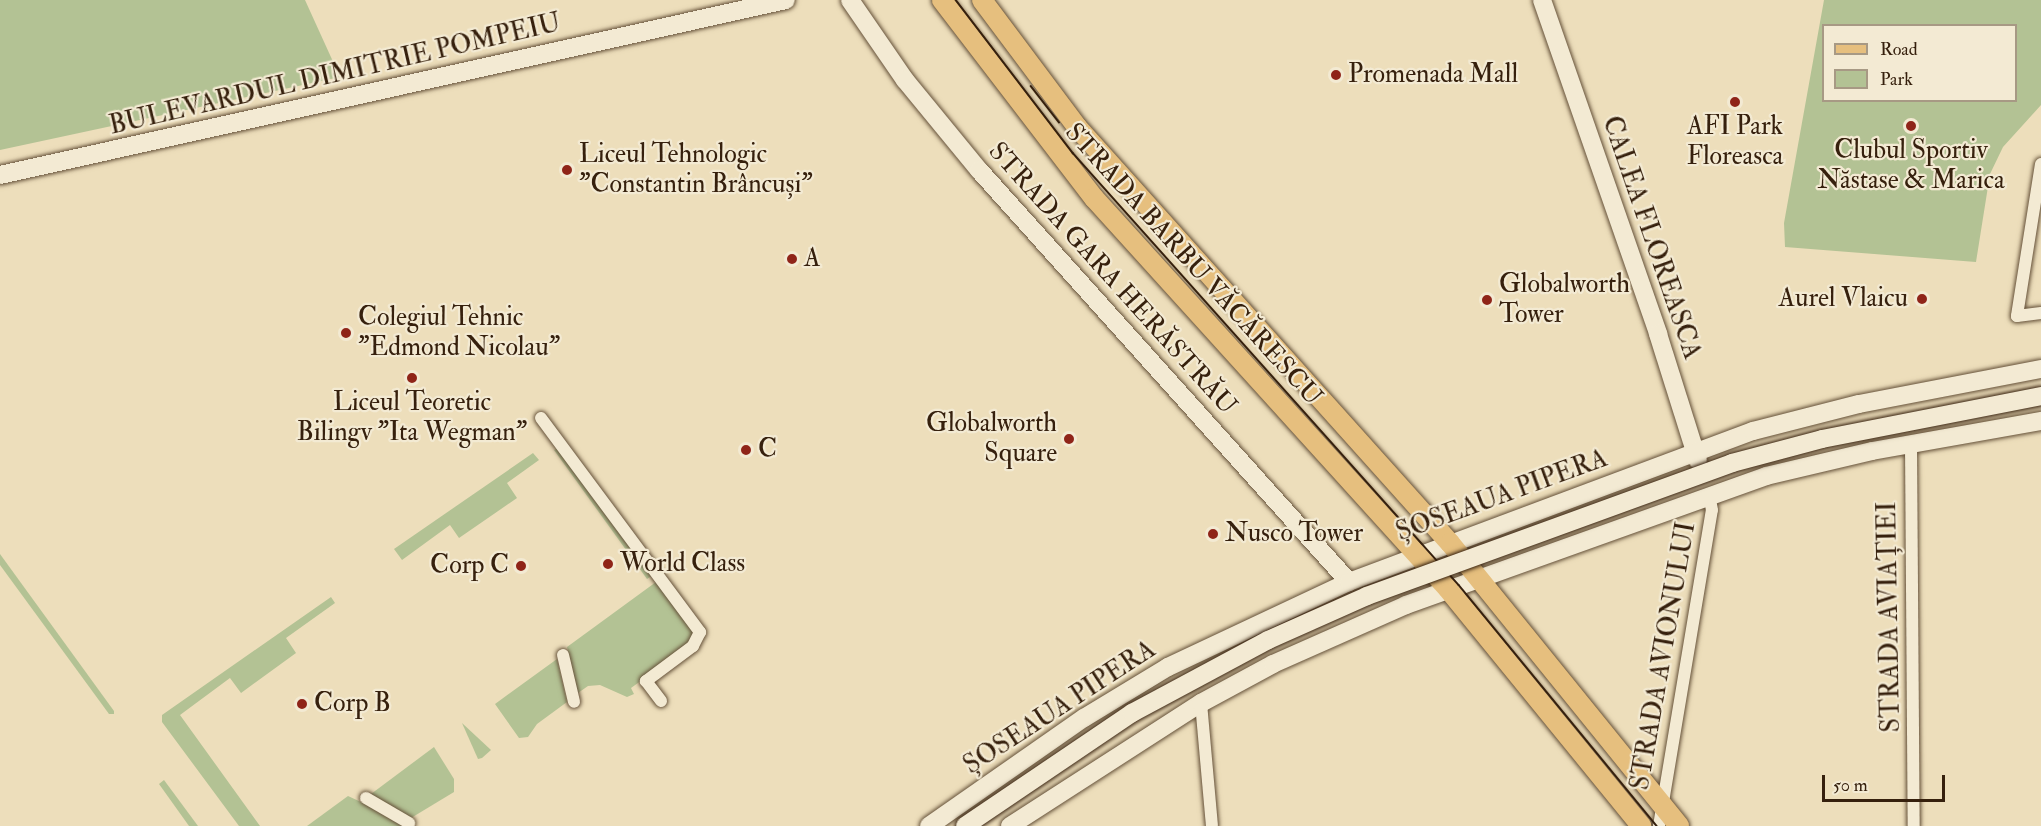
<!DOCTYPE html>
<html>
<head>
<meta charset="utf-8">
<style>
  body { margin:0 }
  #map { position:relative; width:2041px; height:826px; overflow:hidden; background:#eddebb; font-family:"IM FELL Double Pica",serif }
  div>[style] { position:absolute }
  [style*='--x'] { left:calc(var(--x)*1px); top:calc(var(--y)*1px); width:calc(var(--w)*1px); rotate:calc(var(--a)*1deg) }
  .green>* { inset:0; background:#b3c294 }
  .roads { filter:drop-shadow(0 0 2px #645038) drop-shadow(0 0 2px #645038) }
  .street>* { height:12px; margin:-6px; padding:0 6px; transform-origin:6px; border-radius:6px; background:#f3ead3 }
  .secondary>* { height:18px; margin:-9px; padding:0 9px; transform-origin:9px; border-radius:9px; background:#f3ead3 }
  .primary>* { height:20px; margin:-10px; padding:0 10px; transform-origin:10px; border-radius:10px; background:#e6bf7e }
  .tram>* { height:1.5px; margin:-0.75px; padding:0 0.75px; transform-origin:0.75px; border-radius:0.75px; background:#36200d }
  .bridges { filter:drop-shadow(0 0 2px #36200d) drop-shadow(0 0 2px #36200d) }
  .secondary-bridge>* { height:18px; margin:-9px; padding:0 9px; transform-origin:9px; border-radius:9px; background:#f3ead3 }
  .dots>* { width:16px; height:16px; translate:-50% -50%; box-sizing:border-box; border:3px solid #f3ead3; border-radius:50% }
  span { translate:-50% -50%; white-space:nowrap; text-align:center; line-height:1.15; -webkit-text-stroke:4.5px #f3ead3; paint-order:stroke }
  .street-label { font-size:26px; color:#36200d }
  .poi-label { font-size:26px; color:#36200d }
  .left { translate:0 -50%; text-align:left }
  .right { translate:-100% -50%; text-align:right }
  .legend { position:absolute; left:1822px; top:24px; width:195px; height:78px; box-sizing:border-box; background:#f3ead3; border:2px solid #a79984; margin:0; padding:8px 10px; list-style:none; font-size:18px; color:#36200d }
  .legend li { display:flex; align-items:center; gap:12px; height:30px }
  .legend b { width:30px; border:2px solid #a79984 }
  .scale { position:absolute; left:1822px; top:775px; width:123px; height:27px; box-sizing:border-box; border:3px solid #36200d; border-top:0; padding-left:8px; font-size:18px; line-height:21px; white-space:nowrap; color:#36200d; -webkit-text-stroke:4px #f3ead3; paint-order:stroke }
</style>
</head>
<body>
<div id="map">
  <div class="green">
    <i style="clip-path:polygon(0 0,305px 0,340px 77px,0 150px)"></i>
    <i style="clip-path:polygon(evenodd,1824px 0,2041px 0,2041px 105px,2003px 147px,1990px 174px,1976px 262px,1785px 247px,1784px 223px,1824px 0,1824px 26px,2016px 26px,2016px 100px,1824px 100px,1824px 26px)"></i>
    <i style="clip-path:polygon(558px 448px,653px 575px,647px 579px,554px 450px)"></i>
    <i style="clip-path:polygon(533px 453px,539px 460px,507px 483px,517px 498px,459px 538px,450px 525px,402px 560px,394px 549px)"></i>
    <i style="clip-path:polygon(0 554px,114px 711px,114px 714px,109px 714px,0 565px)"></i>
    <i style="clip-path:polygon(656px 582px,695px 631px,693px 643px,631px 688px,634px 694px,627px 697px,600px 685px,588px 686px,578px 693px,567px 647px)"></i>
    <i style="clip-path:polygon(331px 597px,335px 603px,286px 638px,296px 653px,241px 693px,230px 678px,180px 715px,260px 826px,239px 826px,162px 722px,162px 715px)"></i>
    <i style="clip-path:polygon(557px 659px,567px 702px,537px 724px,528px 737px,519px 738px,495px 704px)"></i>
    <i style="clip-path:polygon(462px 723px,491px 750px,482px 758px,478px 759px)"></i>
    <i style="clip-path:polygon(434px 747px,454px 779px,454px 792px,411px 818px,371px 794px)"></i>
    <i style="clip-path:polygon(164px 780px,198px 826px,189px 826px,159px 784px)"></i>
    <i style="clip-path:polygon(348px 796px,361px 802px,402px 826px,307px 826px)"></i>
  </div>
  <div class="roads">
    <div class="street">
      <i style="--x:2041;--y:164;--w:154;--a:99"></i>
      <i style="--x:2017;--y:316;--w:24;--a:-7"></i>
      <i style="--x:541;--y:418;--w:267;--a:53.4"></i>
      <i style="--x:700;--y:632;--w:16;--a:117"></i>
      <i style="--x:693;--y:646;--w:59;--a:143.3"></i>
      <i style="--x:646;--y:681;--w:25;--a:53"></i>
      <i style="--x:1911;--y:444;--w:382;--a:89.6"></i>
      <i style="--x:563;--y:655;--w:48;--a:76.8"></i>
      <i style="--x:1201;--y:703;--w:123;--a:84.9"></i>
      <i style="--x:366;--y:798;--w:50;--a:30.2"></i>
      <i style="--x:1659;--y:826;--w:320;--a:-80.5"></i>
      <i style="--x:1712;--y:510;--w:16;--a:-101"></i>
    </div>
    <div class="secondary">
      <i style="--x:850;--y:0;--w:97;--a:55.5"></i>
      <i style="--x:905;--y:80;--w:117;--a:50.6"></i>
      <i style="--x:979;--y:170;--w:554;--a:48.07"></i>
      <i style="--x:1542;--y:0;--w:354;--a:70.8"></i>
      <i style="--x:1658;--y:334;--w:133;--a:72.5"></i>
      <i style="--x:0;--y:175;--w:805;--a:-12.55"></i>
      <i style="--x:929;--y:826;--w:189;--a:-34.9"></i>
      <i style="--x:1084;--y:718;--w:98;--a:-31.3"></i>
      <i style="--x:1168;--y:667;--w:200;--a:-25.2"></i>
      <i style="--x:1349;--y:582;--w:431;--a:-20.5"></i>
      <i style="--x:1753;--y:431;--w:109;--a:-14.3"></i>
      <i style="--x:1859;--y:404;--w:185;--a:-10.9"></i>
      <i style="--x:1010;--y:826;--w:227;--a:-32.8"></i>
      <i style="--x:1201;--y:703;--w:82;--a:-28.4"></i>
      <i style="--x:1273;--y:664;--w:145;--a:-23.9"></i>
      <i style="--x:1406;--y:605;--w:382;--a:-19.7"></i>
      <i style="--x:1766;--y:476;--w:109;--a:-13.3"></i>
      <i style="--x:1872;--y:451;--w:172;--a:-10.1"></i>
    </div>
    <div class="primary">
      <i style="--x:942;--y:0;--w:250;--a:52.5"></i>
      <i style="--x:1094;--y:198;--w:527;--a:47.84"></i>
      <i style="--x:1448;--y:589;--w:306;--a:50.8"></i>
      <i style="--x:982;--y:0;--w:159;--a:53.2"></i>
      <i style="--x:1077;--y:127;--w:559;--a:48.12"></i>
      <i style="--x:1450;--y:543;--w:364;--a:51"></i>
    </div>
  </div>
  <div class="tram">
    <i style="--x:956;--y:0;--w:193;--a:52.6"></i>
    <i style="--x:1073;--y:153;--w:579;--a:48.22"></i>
    <i style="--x:1459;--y:585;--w:312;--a:50.6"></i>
    <i style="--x:1031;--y:86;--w:46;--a:52.1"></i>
  </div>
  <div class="bridges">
    <div class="secondary-bridge">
      <i style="--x:965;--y:826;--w:202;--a:-34.1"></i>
      <i style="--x:1132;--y:713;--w:154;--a:-28.2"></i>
      <i style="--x:1268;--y:640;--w:108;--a:-24"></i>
      <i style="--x:1367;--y:596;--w:388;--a:-20"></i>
      <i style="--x:1732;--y:463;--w:93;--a:-14.9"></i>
      <i style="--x:1822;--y:439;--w:223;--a:-11.1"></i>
    </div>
  </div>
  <div class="dots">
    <i style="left:1336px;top:75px;background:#8f2418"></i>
    <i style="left:1735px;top:102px;background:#8f2418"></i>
    <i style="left:1911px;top:126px;background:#8f2418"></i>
    <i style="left:567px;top:170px;background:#8f2418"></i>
    <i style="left:792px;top:259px;background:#8f2418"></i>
    <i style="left:1922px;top:299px;background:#8f2418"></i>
    <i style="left:1487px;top:300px;background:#8f2418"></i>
    <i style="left:346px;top:333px;background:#8f2418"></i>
    <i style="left:412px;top:378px;background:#8f2418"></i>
    <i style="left:1069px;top:439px;background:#8f2418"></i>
    <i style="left:746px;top:450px;background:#8f2418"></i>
    <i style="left:1213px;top:534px;background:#8f2418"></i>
    <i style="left:608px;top:564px;background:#8f2418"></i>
    <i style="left:521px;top:566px;background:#8f2418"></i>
    <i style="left:302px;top:704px;background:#8f2418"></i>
  </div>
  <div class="street-label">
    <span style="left:335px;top:75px;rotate:-13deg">BULEVARDUL DIMITRIE POMPEIU</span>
    <span style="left:1651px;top:238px;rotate:71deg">CALEA FLOREASCA</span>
    <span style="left:1193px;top:265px;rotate:48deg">STRADA BARBU VĂCĂRESCU</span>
    <span style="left:1112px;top:279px;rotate:48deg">STRADA GARA HERĂSTRĂU</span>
    <span style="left:1502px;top:496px;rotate:-20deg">ȘOSEAUA PIPERA</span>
    <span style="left:1890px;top:617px;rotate:-91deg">STRADA AVIAȚIEI</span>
    <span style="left:1664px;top:656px;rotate:-80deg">STRADA AVIONULUI</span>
    <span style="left:1060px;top:708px;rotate:-33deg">ȘOSEAUA PIPERA</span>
  </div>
  <div class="poi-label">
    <span class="left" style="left:1348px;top:75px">Promenada Mall</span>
    <span style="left:1735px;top:142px">AFI Park<br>Floreasca</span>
    <span style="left:1911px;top:166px">Clubul Sportiv<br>Năstase &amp; Marica</span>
    <span class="left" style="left:579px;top:170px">Liceul Tehnologic<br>"Constantin Brâncuși"</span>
    <span class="left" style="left:804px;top:259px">A</span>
    <span class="left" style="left:1499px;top:300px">Globalworth<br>Tower</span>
    <span class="right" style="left:1908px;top:299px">Aurel Vlaicu</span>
    <span class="left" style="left:358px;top:333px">Colegiul Tehnic<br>"Edmond Nicolau"</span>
    <span style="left:412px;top:418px">Liceul Teoretic<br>Bilingv "Ita Wegman"</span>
    <span class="right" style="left:1057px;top:439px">Globalworth<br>Square</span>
    <span class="left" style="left:758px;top:450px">C</span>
    <span class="left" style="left:1225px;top:534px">Nusco Tower</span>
    <span class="left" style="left:620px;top:564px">World Class</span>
    <span class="right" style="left:509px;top:566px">Corp C</span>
    <span class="left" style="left:314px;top:704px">Corp B</span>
  </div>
  <ul class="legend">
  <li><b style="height:8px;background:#e6bf7e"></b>Road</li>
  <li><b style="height:16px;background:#b3c294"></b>Park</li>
  </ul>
  <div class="scale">50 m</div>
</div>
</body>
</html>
